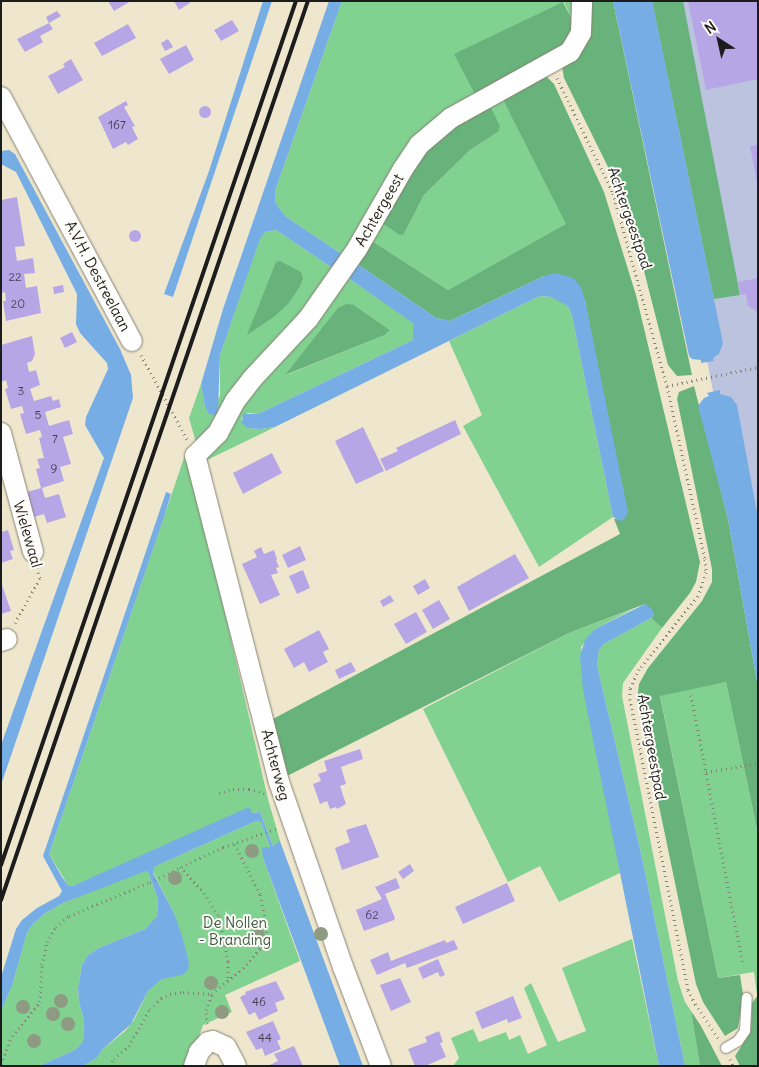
<!DOCTYPE html>
<html>
<head>
<meta charset="utf-8">
<style>
  body { margin:0 }
  #map { position:relative; width:759px; height:1067px; overflow:hidden; background:#efe7cd; font-family:Delius,sans-serif }
  div>[style] { position:absolute }
  [style*='--x'] { left:calc(var(--x)*1px); top:calc(var(--y)*1px); width:calc(var(--w)*1px); rotate:calc(var(--a)*1deg) }
  .industrial>* { inset:0; background:#bbc3de }
  .green>* { inset:0; background:#81d191 }
  .forest>* { inset:0; background:#68b37b }
  .water>* { inset:0; background:#75ade4 }
  .building>* { inset:0; background:#b7a6e6 }
  .round { border-radius:50% }
  .path>* { height:3px; margin-top:-1.5px; transform-origin:0; background:repeating-linear-gradient(90deg,#868274 0 1px,transparent 0 5px) }
  .roads { filter:drop-shadow(0 0 1px #868274) drop-shadow(0 0 1px #868274) }
  .lane>* { height:10px; margin:-5px; padding:0 5px; transform-origin:5px; border-radius:5px; background:#fff }
  .street>* { height:20px; margin:-10px; padding:0 10px; transform-origin:10px; border-radius:10px; background:#fff }
  .rail>* { height:4px; margin:-2px; padding:0 2px; transform-origin:2px; border-radius:2px; background:#1c1c1c }
  .trees>* { width:14px; height:14px; margin:-7px; border-radius:50%; background:#8e9a82 }
  span { translate:-50% -50%; white-space:nowrap; text-align:center; line-height:1.15; -webkit-text-stroke:4px #fdfcf7; paint-order:stroke }
  .number-label { font-size:12px; color:#433e4e }
  .number-label span { -webkit-text-stroke-width:0 }
  .street-label { font-size:15px; color:#1c1c1c }
  .park-label { font-size:15px; color:#3f5b45 }
  .frame { position:absolute; inset:0; border:2px solid #1c1c1c; pointer-events:none }
  .north { position:absolute; left:694px; top:15px; width:50px; height:50px; -webkit-text-stroke:4px #fdfcf7; paint-order:stroke; rotate:325deg; font-size:14px; font-weight:700; line-height:20px; text-align:center; color:#1c1c1c }
  .north::after { content:''; display:block; margin:auto; width:18px; height:22px; background:#1c1c1c; clip-path:polygon(50% 0,100% 100%,50% 72%,0 100%) }
</style>
</head>
<body>
<div id="map">
  <div class="industrial">
    <i style="clip-path:polygon(637px 1px,758px 1px,758px 617px,750px 581px)"></i>
  </div>
  <div class="green">
    <i style="clip-path:polygon(342px 1px,576px 1px,574px 23px,564px 2px,476px 96px,346px 257px,285px 216px,275px 202px,275px 191px)"></i>
    <i style="clip-path:polygon(500px 94px,567px 224px,448px 290px,369px 239px,379px 221px,404px 234px,424px 195px,470px 150px,498px 132px,488px 102px)"></i>
    <i style="clip-path:polygon(276px 230px,337px 271px,197px 446px,189px 418px,201px 384px,205px 407px,209px 414px,220px 396px,220px 355px,260px 238px,265px 232px)"></i>
    <i style="clip-path:polygon(evenodd,344px 275px,414px 323px,413px 340px,258px 414px,248px 413px,241px 418px,247px 428px,261px 429px,275px 427px,205px 461px,206px 452px,344px 275px,354px 305px,390px 330px,385px 335px,286px 375px,354px 305px)"></i>
    <i style="clip-path:polygon(540px 296px,551px 297px,561px 301px,568px 306px,572px 316px,613px 517px,539px 567px,463px 426px,482px 415px,449px 341px)"></i>
    <i style="clip-path:polygon(185px 455px,195px 484px,268px 799px,281px 844px,278px 842px,273px 846px,260px 812px,252px 813px,73px 886px,68px 885px,49px 854px)"></i>
    <i style="clip-path:polygon(633px 609px,595px 629px,581px 647px,620px 873px,559px 902px,540px 866px,508px 882px,423px 709px,569px 633px)"></i>
    <i style="clip-path:polygon(651px 618px,662px 628px,623px 683px,622px 696px,678px 981px,685px 1002px,691px 1011px,700px 1066px,685px 1066px,641px 853px,597px 665px,599px 650px,604px 644px)"></i>
    <i style="clip-path:polygon(726px 682px,758px 834px,757px 995px,754px 972px,718px 978px,660px 695px)"></i>
    <i style="clip-path:polygon(256px 821px,261px 822px,270px 847px,267px 848px,263px 858px,300px 961px,225px 995px,232px 1012px,203px 1025px,189px 1066px,83px 1066px,98px 1057px,102px 1050px,125px 1031px,134px 1020px,148px 991px,162px 979px,174px 976px,189px 962px,174px 913px,153px 872px,154px 867px)"></i>
    <i style="clip-path:polygon(145px 870px,149px 874px,158px 899px,157px 916px,145px 929px,99px 948px,88px 955px,82px 965px,78px 988px,79px 1002px,84px 1020px,83px 1042px,75px 1050px,39px 1066px,1px 1066px,1px 1011px,12px 986px,27px 933px,32px 925px,44px 914px,63px 903px)"></i>
    <i style="clip-path:polygon(632px 939px,659px 1066px,453px 1066px,459px 1058px,451px 1038px,473px 1029px,479px 1042px,506px 1032px,509px 1040px,520px 1035px,528px 1054px,547px 1045px,524px 988px,531px 983px,558px 1042px,586px 1031px,562px 968px)"></i>
  </div>
  <div class="forest">
    <i style="clip-path:polygon(588px 1px,613px 1px,692px 375px,677px 376px,668px 365px,642px 263px,610px 171px,564px 78px,562px 67px)"></i>
    <i style="clip-path:polygon(652px 1px,683px 1px,740px 295px,714px 299px)"></i>
    <i style="clip-path:polygon(563px 2px,574px 23px,571px 41px,476px 96px,454px 54px)"></i>
    <i style="clip-path:polygon(546px 76px,554px 84px,604px 192px,636px 295px,700px 562px,696px 582px,690px 593px,662px 628px,651px 618px,654px 615px,645px 604px,569px 633px,285px 777px,271px 720px,620px 534px,614px 519px,625px 518px,585px 300px,544px 276px,450px 321px,436px 318px,353px 261px,369px 239px,448px 290px,566px 224px,500px 94px)"></i>
    <i style="clip-path:polygon(488px 102px,500px 126px,498px 132px,470px 150px,424px 195px,404px 234px,400px 235px,379px 221px,422px 149px)"></i>
    <i style="clip-path:polygon(280px 261px,301px 272px,303px 278px,300px 286px,289px 303px,275px 316px,247px 335px,276px 262px)"></i>
    <i style="clip-path:polygon(346px 304px,354px 305px,390px 330px,385px 335px,285px 375px,338px 308px)"></i>
    <i style="clip-path:polygon(694px 386px,728px 519px,758px 687px,758px 834px,726px 682px,660px 696px,718px 978px,740px 975px,743px 994px,738px 1028px,725px 1036px,703px 1002px,696px 984px,637px 700px,639px 684px,648px 668px,702px 601px,712px 582px,712px 569px,677px 399px,679px 392px)"></i>
    <i style="clip-path:polygon(758px 995px,758px 1066px,740px 1066px,735px 1056px,751px 1031px,752px 1003px)"></i>
    <i style="clip-path:polygon(691px 1011px,701px 1026px,722px 1066px,700px 1066px)"></i>
  </div>
  <div class="water">
    <i style="clip-path:polygon(263px 1px,272px 1px,173px 297px,164px 294px,209px 171px)"></i>
    <i style="clip-path:polygon(329px 1px,342px 1px,275px 191px,275px 202px,285px 216px,346px 257px,337px 271px,276px 230px,265px 232px,260px 239px,220px 355px,218px 411px,215px 415px,209px 414px,205px 407px,201px 384px,223px 309px)"></i>
    <i style="clip-path:polygon(613px 1px,652px 1px,723px 343px,719px 354px,713px 358px,714px 361px,701px 363px,701px 360px,692px 359px,689px 356px)"></i>
    <i style="clip-path:polygon(9px 150px,15px 154px,120px 349px,131px 375px,133px 398px,1px 785px,1px 745px,104px 458px,85px 425px,86px 417px,108px 369px,107px 363px,80px 333px,76px 324px,77px 294px,16px 172px,1px 164px,1px 151px)"></i>
    <i style="clip-path:polygon(353px 261px,436px 318px,450px 321px,544px 276px,555px 273px,573px 278px,581px 287px,585px 300px,628px 512px,624px 520px,620px 521px,613px 517px,572px 316px,568px 306px,551px 297px,540px 296px,275px 427px,261px 429px,247px 428px,242px 423px,243px 414px,258px 414px,413px 340px,413px 323px,344px 275px)"></i>
    <i style="clip-path:polygon(720px 390px,720px 394px,731px 397px,737px 405px,758px 518px,758px 687px,728px 519px,698px 406px,704px 398px,709px 396px,707px 393px)"></i>
    <i style="clip-path:polygon(166px 492px,171px 494px,164px 517px,49px 854px,62px 877px,68px 885px,73px 886px,249px 807px,252px 813px,260px 812px,273px 846px,279px 841px,281px 844px,363px 1066px,340px 1066px,263px 858px,262px 848px,270px 847px,261px 822px,256px 821px,154px 867px,153px 873px,174px 913px,182px 936px,189px 962px,188px 970px,182px 975px,162px 979px,148px 991px,131px 1024px,102px 1050px,98px 1057px,83px 1066px,39px 1066px,75px 1050px,83px 1042px,84px 1020px,79px 1002px,78px 988px,82px 965px,88px 955px,99px 948px,145px 929px,157px 916px,158px 899px,149px 874px,146px 871px,63px 903px,44px 914px,32px 925px,27px 933px,12px 986px,1px 1011px,1px 977px,16px 929px,22px 920px,37px 908px,59px 896px,62px 891px,43px 856px)"></i>
    <i style="clip-path:polygon(645px 604px,652px 609px,654px 615px,651px 618px,604px 644px,599px 650px,597px 665px,641px 853px,685px 1066px,659px 1066px,583px 690px,580px 656px,585px 640px,595px 629px)"></i>
  </div>
  <div class="building">
    <i style="clip-path:polygon(108px 1px,131px 1px,114px 11px)"></i>
    <i style="clip-path:polygon(174px 1px,189px 1px,190px 3px,179px 10px)"></i>
    <i style="clip-path:polygon(688px 1px,758px 1px,758px 79px,706px 90px)"></i>
    <i style="clip-path:polygon(57px 11px,61px 16px,49px 23px,53px 29px,40px 36px,43px 42px,25px 52px,17px 39px,49px 23px,46px 17px)"></i>
    <i style="clip-path:polygon(232px 20px,239px 31px,221px 41px,214px 30px)"></i>
    <i style="clip-path:polygon(128px 24px,136px 38px,102px 56px,94px 43px)"></i>
    <i style="clip-path:polygon(168px 39px,173px 47px,165px 51px,161px 43px)"></i>
    <i style="clip-path:polygon(186px 45px,194px 60px,169px 74px,160px 59px)"></i>
    <i style="clip-path:polygon(71px 59px,83px 80px,58px 94px,48px 76px,65px 67px,63px 64px)"></i>
    <i style="clip-path:polygon(126px 101px,128px 105px,124px 107px,135px 126px,132px 127px,138px 139px,128px 145px,126px 142px,113px 149px,98px 117px)"></i>
    <i class="round" style="left:199px;top:106px;width:12px;height:12px"></i>
    <i style="clip-path:polygon(758px 145px,758px 182px,757px 182px,750px 146px)"></i>
    <i style="clip-path:polygon(17px 197px,25px 246px,15px 247px,17px 261px,33px 258px,35px 273px,24px 274px,26px 288px,37px 286px,41px 313px,6px 321px,3px 301px,6px 301px,5px 292px,2px 293px,1px 290px,1px 200px)"></i>
    <i class="round" style="left:129px;top:230px;width:12px;height:12px"></i>
    <i style="clip-path:polygon(758px 278px,758px 312px,748px 306px,746px 294px,741px 295px,738px 282px)"></i>
    <i style="clip-path:polygon(63px 285px,64px 292px,54px 294px,53px 287px)"></i>
    <i style="clip-path:polygon(72px 332px,77px 342px,65px 348px,60px 338px)"></i>
    <i style="clip-path:polygon(32px 336px,35px 354px,32px 361px,27px 363px,29px 372px,36px 370px,40px 385px,30px 389px,34px 401px,51px 396px,53px 401px,59px 399px,61px 407px,45px 412px,49px 426px,69px 420px,73px 434px,63px 437px,71px 464px,60px 467px,64px 481px,42px 488px,45px 498px,59px 494px,66px 517px,47px 523px,44px 514px,34px 517px,27px 492px,41px 488px,36px 469px,40px 468px,37px 459px,44px 458px,39px 438px,42px 437px,40px 430px,26px 434px,20px 414px,24px 413px,22px 406px,11px 409px,5px 389px,8px 388px,6px 380px,1px 382px,1px 345px)"></i>
    <i style="clip-path:polygon(455px 420px,461px 434px,386px 471px,380px 459px,398px 451px,396px 448px)"></i>
    <i style="clip-path:polygon(363px 427px,384px 471px,356px 484px,335px 441px)"></i>
    <i style="clip-path:polygon(272px 453px,282px 473px,243px 494px,233px 473px)"></i>
    <i style="clip-path:polygon(8px 530px,14px 550px,10px 551px,13px 559px,1px 563px,1px 532px)"></i>
    <i style="clip-path:polygon(300px 546px,306px 560px,288px 568px,282px 555px)"></i>
    <i style="clip-path:polygon(261px 547px,264px 554px,274px 550px,277px 559px,276px 560px,279px 567px,276px 568px,278px 573px,271px 575px,280px 595px,260px 604px,242px 564px,257px 557px,254px 551px)"></i>
    <i style="clip-path:polygon(515px 554px,529px 578px,469px 611px,457px 587px)"></i>
    <i style="clip-path:polygon(303px 570px,310px 588px,297px 594px,289px 576px)"></i>
    <i style="clip-path:polygon(425px 579px,430px 588px,418px 595px,413px 586px)"></i>
    <i style="clip-path:polygon(1px 582px,11px 611px,1px 614px)"></i>
    <i style="clip-path:polygon(390px 595px,394px 601px,383px 607px,380px 601px)"></i>
    <i style="clip-path:polygon(439px 600px,450px 619px,433px 629px,422px 610px)"></i>
    <i style="clip-path:polygon(416px 612px,427px 632px,406px 644px,394px 624px)"></i>
    <i style="clip-path:polygon(319px 630px,329px 649px,323px 652px,328px 662px,309px 672px,304px 662px,294px 668px,284px 649px)"></i>
    <i style="clip-path:polygon(351px 662px,356px 671px,339px 679px,335px 670px)"></i>
    <i style="clip-path:polygon(360px 749px,363px 759px,341px 767px,346px 784px,340px 786px,346px 804px,337px 809px,336px 807px,330px 809px,327px 801px,320px 804px,313px 784px,321px 781px,318px 774px,327px 771px,324px 761px)"></i>
    <i style="clip-path:polygon(366px 824px,379px 857px,342px 870px,335px 848px,350px 842px,346px 830px)"></i>
    <i style="clip-path:polygon(410px 864px,414px 871px,403px 879px,398px 872px)"></i>
    <i style="clip-path:polygon(396px 878px,400px 888px,385px 894px,395px 918px,394px 920px,364px 931px,356px 910px,382px 899px,375px 887px)"></i>
    <i style="clip-path:polygon(507px 883px,515px 901px,463px 924px,455px 907px)"></i>
    <i style="clip-path:polygon(445px 940px,446px 943px,454px 940px,458px 949px,407px 968px,405px 963px,377px 975px,370px 960px,388px 952px,391px 961px)"></i>
    <i style="clip-path:polygon(438px 959px,445px 975px,440px 977px,438px 972px,423px 979px,418px 968px)"></i>
    <i style="clip-path:polygon(400px 978px,411px 1002px,391px 1011px,380px 985px)"></i>
    <i style="clip-path:polygon(276px 981px,285px 999px,275px 1003px,278px 1011px,259px 1020px,255px 1012px,249px 1015px,240px 997px,246px 994px,245px 992px)"></i>
    <i style="clip-path:polygon(513px 996px,522px 1018px,508px 1023px,507px 1019px,482px 1029px,475px 1012px)"></i>
    <i style="clip-path:polygon(273px 1021px,281px 1039px,277px 1041px,281px 1049px,265px 1056px,262px 1048px,256px 1050px,246px 1032px)"></i>
    <i style="clip-path:polygon(439px 1031px,443px 1042px,440px 1043px,446px 1057px,425px 1066px,415px 1066px,408px 1049px,427px 1042px,425px 1037px)"></i>
    <i style="clip-path:polygon(294px 1046px,303px 1066px,268px 1066px,278px 1061px,274px 1054px)"></i>
  </div>
  <div class="path">
    <i style="--x:557;--y:78;--w:128;--a:64"></i>
    <i style="--x:613;--y:193;--w:200;--a:74.4"></i>
    <i style="--x:667;--y:386;--w:177;--a:77.6"></i>
    <i style="--x:705;--y:559;--w:13;--a:86"></i>
    <i style="--x:706;--y:572;--w:25;--a:108"></i>
    <i style="--x:698;--y:596;--w:94;--a:128.9"></i>
    <i style="--x:639;--y:669;--w:21;--a:115"></i>
    <i style="--x:630;--y:688;--w:11;--a:90"></i>
    <i style="--x:630;--y:699;--w:297;--a:78.7"></i>
    <i style="--x:688;--y:990;--w:16;--a:63"></i>
    <i style="--x:695;--y:1004;--w:42;--a:55.6"></i>
    <i style="--x:141;--y:355;--w:96;--a:61.3"></i>
    <i style="--x:667;--y:386;--w:93;--a:-11.8"></i>
    <i style="--x:15;--y:623;--w:51;--a:-60.9"></i>
    <i style="--x:40;--y:578;--w:10;--a:-107"></i>
    <i style="--x:691;--y:695;--w:275;--a:79.1"></i>
    <i style="--x:706;--y:772;--w:53;--a:-9.8"></i>
    <i style="--x:219;--y:793;--w:15;--a:-16"></i>
    <i style="--x:233;--y:789;--w:16;--a:0"></i>
    <i style="--x:249;--y:789;--w:16;--a:15"></i>
    <i style="--x:180;--y:867;--w:35;--a:47"></i>
    <i style="--x:204;--y:893;--w:27;--a:57"></i>
    <i style="--x:219;--y:916;--w:46;--a:78.7"></i>
    <i style="--x:228;--y:961;--w:20;--a:90"></i>
    <i style="--x:207;--y:1024;--w:14;--a:-94"></i>
    <i style="--x:206;--y:1010;--w:17;--a:-69"></i>
    <i style="--x:730;--y:1059;--w:8;--a:67"></i>
    <i style="--x:1;--y:1064;--w:30;--a:-69"></i>
    <i style="--x:12;--y:1036;--w:44;--a:-50.5"></i>
    <i style="--x:40;--y:1002;--w:37;--a:-87"></i>
    <i style="--x:42;--y:965;--w:24;--a:-78"></i>
    <i style="--x:47;--y:942;--w:17;--a:-59"></i>
    <i style="--x:56;--y:927;--w:17;--a:-40"></i>
    <i style="--x:69;--y:916;--w:88;--a:-22.8"></i>
    <i style="--x:150;--y:882;--w:81;--a:-25.6"></i>
    <i style="--x:223;--y:847;--w:56;--a:-18.8"></i>
    <i style="--x:110;--y:1066;--w:8;--a:-60"></i>
    <i style="--x:114;--y:1059;--w:20;--a:-41"></i>
    <i style="--x:129;--y:1046;--w:43;--a:-60.4"></i>
    <i style="--x:150;--y:1009;--w:16;--a:-45"></i>
    <i style="--x:161;--y:998;--w:10;--a:-24"></i>
    <i style="--x:170;--y:994;--w:13;--a:-9"></i>
    <i style="--x:183;--y:992;--w:29;--a:4"></i>
    <i style="--x:212;--y:994;--w:40;--a:-40"></i>
    <i style="--x:243;--y:968;--w:28;--a:-49"></i>
    <i style="--x:261;--y:947;--w:11;--a:-63"></i>
    <i style="--x:266;--y:937;--w:12;--a:-85"></i>
    <i style="--x:267;--y:925;--w:32;--a:-103"></i>
    <i style="--x:260;--y:894;--w:57;--a:-117"></i>
  </div>
  <div class="roads">
    <div class="lane">
      <i style="--x:726;--y:1048;--w:14;--a:-30"></i>
      <i style="--x:738;--y:1041;--w:12;--a:-55"></i>
      <i style="--x:745;--y:1031;--w:33;--a:-87"></i>
    </div>
    <div class="street">
      <i style="--x:1;--y:97;--w:277;--a:61.8"></i>
      <i style="--x:1;--y:433;--w:123;--a:74.9"></i>
      <i style="--x:1;--y:641;--w:6;--a:-18"></i>
      <i style="--x:194;--y:1066;--w:15;--a:-70"></i>
      <i style="--x:199;--y:1052;--w:13;--a:-48"></i>
      <i style="--x:208;--y:1042;--w:5;--a:-11"></i>
      <i style="--x:213;--y:1041;--w:14;--a:25"></i>
      <i style="--x:226;--y:1047;--w:21;--a:62"></i>
      <i style="--x:381;--y:1066;--w:106;--a:-111"></i>
      <i style="--x:343;--y:967;--w:196;--a:-109.1"></i>
      <i style="--x:279;--y:782;--w:337;--a:-104.4"></i>
      <i style="--x:195;--y:456;--w:33;--a:-45"></i>
      <i style="--x:218;--y:433;--w:36;--a:-62"></i>
      <i style="--x:235;--y:401;--w:28;--a:-52"></i>
      <i style="--x:252;--y:379;--w:82;--a:-47"></i>
      <i style="--x:308;--y:319;--w:85;--a:-55"></i>
      <i style="--x:357;--y:249;--w:92;--a:-60.1"></i>
      <i style="--x:403;--y:169;--w:29;--a:-56"></i>
      <i style="--x:419;--y:145;--w:42;--a:-40.2"></i>
      <i style="--x:451;--y:118;--w:136;--a:-29"></i>
      <i style="--x:570;--y:52;--w:22;--a:-60"></i>
      <i style="--x:581;--y:33;--w:32;--a:-88"></i>
    </div>
  </div>
  <div class="rail">
    <i style="--x:1;--y:865;--w:913;--a:-71.15"></i>
    <i style="--x:1;--y:900;--w:950;--a:-71.15"></i>
  </div>
  <div class="trees">
    <i style="left:252px;top:851px"></i>
    <i style="left:175px;top:878px"></i>
    <i style="left:321px;top:934px"></i>
    <i style="left:258px;top:935px"></i>
    <i style="left:211px;top:983px"></i>
    <i style="left:61px;top:1001px"></i>
    <i style="left:23px;top:1007px"></i>
    <i style="left:222px;top:1012px"></i>
    <i style="left:53px;top:1014px"></i>
    <i style="left:68px;top:1024px"></i>
    <i style="left:34px;top:1041px"></i>
  </div>
  <div class="number-label">
    <span style="left:117px;top:125px">167</span>
    <span style="left:15px;top:277px">22</span>
    <span style="left:18px;top:304px">20</span>
    <span style="left:21px;top:391px">3</span>
    <span style="left:38px;top:415px">5</span>
    <span style="left:55px;top:439px">7</span>
    <span style="left:54px;top:469px">9</span>
    <span style="left:372px;top:915px">62</span>
    <span style="left:259px;top:1002px">46</span>
    <span style="left:265px;top:1038px">44</span>
  </div>
  <div class="street-label">
    <span style="left:379px;top:210px;rotate:-60deg">Achtergeest</span>
    <span style="left:630px;top:218px;rotate:71deg">Achtergeestpad</span>
    <span style="left:98px;top:276px;rotate:62deg">A.V.H. Destreelaan</span>
    <span style="left:28px;top:534px;rotate:74deg">Wielewaal</span>
    <span style="left:652px;top:747px;rotate:80deg">Achtergeestpad</span>
    <span style="left:276px;top:765px;rotate:75deg">Achterweg</span>
  </div>
  <div class="park-label">
    <span style="left:235px;top:931px">De Nollen<br>- Branding</span>
  </div>
  <div class="frame"></div>
  <div class="north">N</div>
</div>
</body>
</html>
